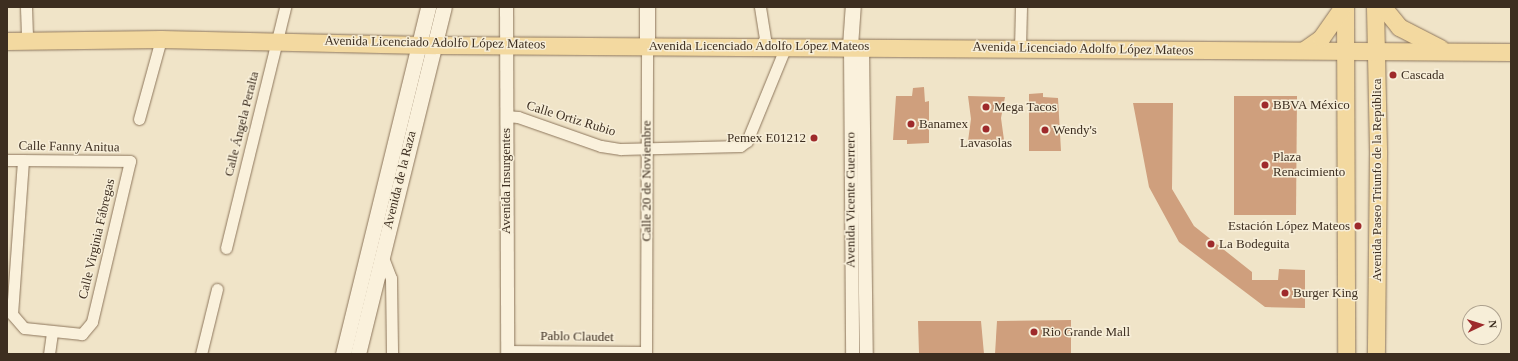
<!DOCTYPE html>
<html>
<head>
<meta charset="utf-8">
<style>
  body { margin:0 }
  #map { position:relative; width:1518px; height:361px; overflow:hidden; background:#f0e4c8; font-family:Georgia,serif }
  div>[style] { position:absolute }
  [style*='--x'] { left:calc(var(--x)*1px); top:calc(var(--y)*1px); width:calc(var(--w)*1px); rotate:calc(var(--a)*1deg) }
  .building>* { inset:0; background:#cf9f7d }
  .roads { filter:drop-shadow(0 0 1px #8d765c) drop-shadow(0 0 1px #8d765c) }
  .minor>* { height:11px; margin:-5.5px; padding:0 5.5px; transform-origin:5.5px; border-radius:5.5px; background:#faf1dc }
  .tertiary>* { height:13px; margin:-6.5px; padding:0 6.5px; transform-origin:6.5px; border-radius:6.5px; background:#faf1dc }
  .secondary>* { height:15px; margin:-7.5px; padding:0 7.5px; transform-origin:7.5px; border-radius:7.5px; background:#faf1dc }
  .primary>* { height:17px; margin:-8.5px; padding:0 8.5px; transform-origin:8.5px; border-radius:8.5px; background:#f3d9a0 }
  .dots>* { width:11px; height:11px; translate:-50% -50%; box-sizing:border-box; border:2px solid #f7eed8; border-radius:50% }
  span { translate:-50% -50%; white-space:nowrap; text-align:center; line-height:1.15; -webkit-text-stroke:3px #f7eed8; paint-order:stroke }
  .street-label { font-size:13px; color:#3d2e20 }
  .poi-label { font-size:13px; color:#3d2e20 }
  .left { translate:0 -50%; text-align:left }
  .right { translate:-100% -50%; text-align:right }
  .frame { position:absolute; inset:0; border:8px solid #3d2e20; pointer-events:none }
  .north { position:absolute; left:1462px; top:305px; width:40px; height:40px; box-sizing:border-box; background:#f7eed8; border:1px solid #ada18e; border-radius:50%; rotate:86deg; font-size:11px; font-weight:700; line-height:16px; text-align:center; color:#3d2e20 }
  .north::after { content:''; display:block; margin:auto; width:14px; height:18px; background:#9e2a2b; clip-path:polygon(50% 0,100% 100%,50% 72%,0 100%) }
</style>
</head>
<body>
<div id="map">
  <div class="building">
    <i style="clip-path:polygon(924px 87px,925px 102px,929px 101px,929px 143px,907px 144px,907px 140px,893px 140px,896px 96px,912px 96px,913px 88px)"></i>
    <i style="clip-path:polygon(1043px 93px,1043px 97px,1058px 98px,1061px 151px,1029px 151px,1029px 94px)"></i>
    <i style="clip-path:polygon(968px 96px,1005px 97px,1001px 118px,1004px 140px,968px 141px,971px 119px)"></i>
    <i style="clip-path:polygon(1234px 96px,1297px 96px,1296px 215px,1234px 215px)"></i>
    <i style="clip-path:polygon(1133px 103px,1173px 103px,1172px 189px,1194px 226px,1252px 272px,1252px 280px,1278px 280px,1279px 269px,1305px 270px,1305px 308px,1265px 307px,1179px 242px,1149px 187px)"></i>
    <i style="clip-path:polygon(1071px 320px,1071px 354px,995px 354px,997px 321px)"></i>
    <i style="clip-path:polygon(918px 321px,981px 321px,984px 354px,919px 354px)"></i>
  </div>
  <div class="roads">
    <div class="minor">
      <i style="--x:26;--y:7;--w:34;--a:88"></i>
      <i style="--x:760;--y:7;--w:39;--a:81"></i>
      <i style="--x:1020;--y:48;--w:41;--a:-88.6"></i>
      <i style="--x:506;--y:116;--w:12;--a:5"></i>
      <i style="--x:518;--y:117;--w:88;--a:19.3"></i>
      <i style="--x:601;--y:146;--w:20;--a:9"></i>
      <i style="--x:621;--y:149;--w:119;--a:-1.4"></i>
      <i style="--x:740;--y:146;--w:9;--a:-36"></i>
      <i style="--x:747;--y:141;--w:103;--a:-67.7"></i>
      <i style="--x:139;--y:119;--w:83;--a:-74.6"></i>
      <i style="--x:7;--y:160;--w:16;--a:0"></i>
      <i style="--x:23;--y:160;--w:107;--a:0.5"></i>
      <i style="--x:130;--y:161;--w:165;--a:103.3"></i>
      <i style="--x:92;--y:322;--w:16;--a:130"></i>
      <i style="--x:82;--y:334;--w:58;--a:-174.1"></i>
      <i style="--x:24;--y:328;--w:18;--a:-131"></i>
      <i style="--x:12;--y:314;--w:154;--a:-85.9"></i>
      <i style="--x:226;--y:248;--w:248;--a:-76.2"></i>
      <i style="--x:382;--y:255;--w:25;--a:69"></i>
      <i style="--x:391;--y:278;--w:76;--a:89.2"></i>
      <i style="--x:507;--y:351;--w:139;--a:0.4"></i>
      <i style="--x:49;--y:354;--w:21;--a:-82"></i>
      <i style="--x:201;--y:354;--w:67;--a:-76.2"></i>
      <i style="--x:646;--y:354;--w:309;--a:-89.8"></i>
    </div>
    <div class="tertiary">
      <i style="--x:506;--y:7;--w:347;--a:89.8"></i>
      <i style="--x:850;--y:46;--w:308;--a:89.6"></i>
      <i style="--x:862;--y:46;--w:308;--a:89.3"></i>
    </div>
    <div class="secondary">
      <i style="--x:647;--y:45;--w:38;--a:-90"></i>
      <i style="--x:850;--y:46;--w:39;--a:-86"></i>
      <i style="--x:343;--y:354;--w:357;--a:-76.2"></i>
      <i style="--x:358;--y:354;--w:357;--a:-76.1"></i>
    </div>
    <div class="primary">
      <i style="--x:1345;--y:7;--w:347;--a:89.8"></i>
      <i style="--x:1375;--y:7;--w:147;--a:88.8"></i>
      <i style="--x:1378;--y:154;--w:200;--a:90.6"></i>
      <i style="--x:1383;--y:7;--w:26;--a:51"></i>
      <i style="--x:1399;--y:27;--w:46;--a:27.1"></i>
      <i style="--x:7;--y:41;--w:154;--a:-0.7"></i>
      <i style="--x:161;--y:39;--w:274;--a:1.3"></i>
      <i style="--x:435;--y:45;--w:1076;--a:0.37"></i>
      <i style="--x:1304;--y:50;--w:21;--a:-35"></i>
      <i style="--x:1321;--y:38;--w:38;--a:-55"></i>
    </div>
  </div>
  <div class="dots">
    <i style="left:1393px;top:75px;background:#9e2a2b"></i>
    <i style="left:1265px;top:105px;background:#9e2a2b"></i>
    <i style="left:986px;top:107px;background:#9e2a2b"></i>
    <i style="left:911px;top:124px;background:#9e2a2b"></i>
    <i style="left:986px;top:129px;background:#9e2a2b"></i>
    <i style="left:1045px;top:130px;background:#9e2a2b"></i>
    <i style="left:814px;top:138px;background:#9e2a2b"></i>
    <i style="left:1265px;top:165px;background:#9e2a2b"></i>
    <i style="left:1358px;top:226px;background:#9e2a2b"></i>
    <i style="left:1211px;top:244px;background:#9e2a2b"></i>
    <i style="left:1285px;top:293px;background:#9e2a2b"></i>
    <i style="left:1034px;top:332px;background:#9e2a2b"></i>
  </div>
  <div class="street-label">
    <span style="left:435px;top:43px;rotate:1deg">Avenida Licenciado Adolfo López Mateos</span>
    <span style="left:759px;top:46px">Avenida Licenciado Adolfo López Mateos</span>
    <span style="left:1083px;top:49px;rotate:1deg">Avenida Licenciado Adolfo López Mateos</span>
    <span style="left:571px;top:119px;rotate:17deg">Calle Ortiz Rubio</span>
    <span style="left:242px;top:124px;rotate:-76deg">Calle Ángela Peralta</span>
    <span style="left:69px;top:147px;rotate:1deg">Calle Fanny Anitua</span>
    <span style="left:400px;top:180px;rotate:-76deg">Avenida de la Raza</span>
    <span style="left:1377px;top:180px;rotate:-90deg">Avenida Paseo Triunfo de la República</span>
    <span style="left:506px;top:181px;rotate:-90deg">Avenida Insurgentes</span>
    <span style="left:647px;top:181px;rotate:-90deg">Calle 20 de Noviembre</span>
    <span style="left:851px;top:200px;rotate:-90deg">Avenida Vicente Guerrero</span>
    <span style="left:97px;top:239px;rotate:-77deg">Calle Virginia Fábregas</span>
    <span style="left:577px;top:337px;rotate:1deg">Pablo Claudet</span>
  </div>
  <div class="poi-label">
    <span class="left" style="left:1401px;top:75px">Cascada</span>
    <span class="left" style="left:1273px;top:105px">BBVA México</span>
    <span class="left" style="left:994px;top:107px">Mega Tacos</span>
    <span class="left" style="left:919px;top:124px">Banamex</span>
    <span class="left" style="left:1053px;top:130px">Wendy's</span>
    <span class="right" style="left:806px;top:138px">Pemex E01212</span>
    <span style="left:986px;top:143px">Lavasolas</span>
    <span class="left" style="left:1273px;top:165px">Plaza<br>Renacimiento</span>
    <span class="right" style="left:1350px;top:226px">Estación López Mateos</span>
    <span class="left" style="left:1219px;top:244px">La Bodeguita</span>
    <span class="left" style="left:1293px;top:293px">Burger King</span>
    <span class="left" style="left:1042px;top:332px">Rio Grande Mall</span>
  </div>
  <div class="frame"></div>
  <div class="north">N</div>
</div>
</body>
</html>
